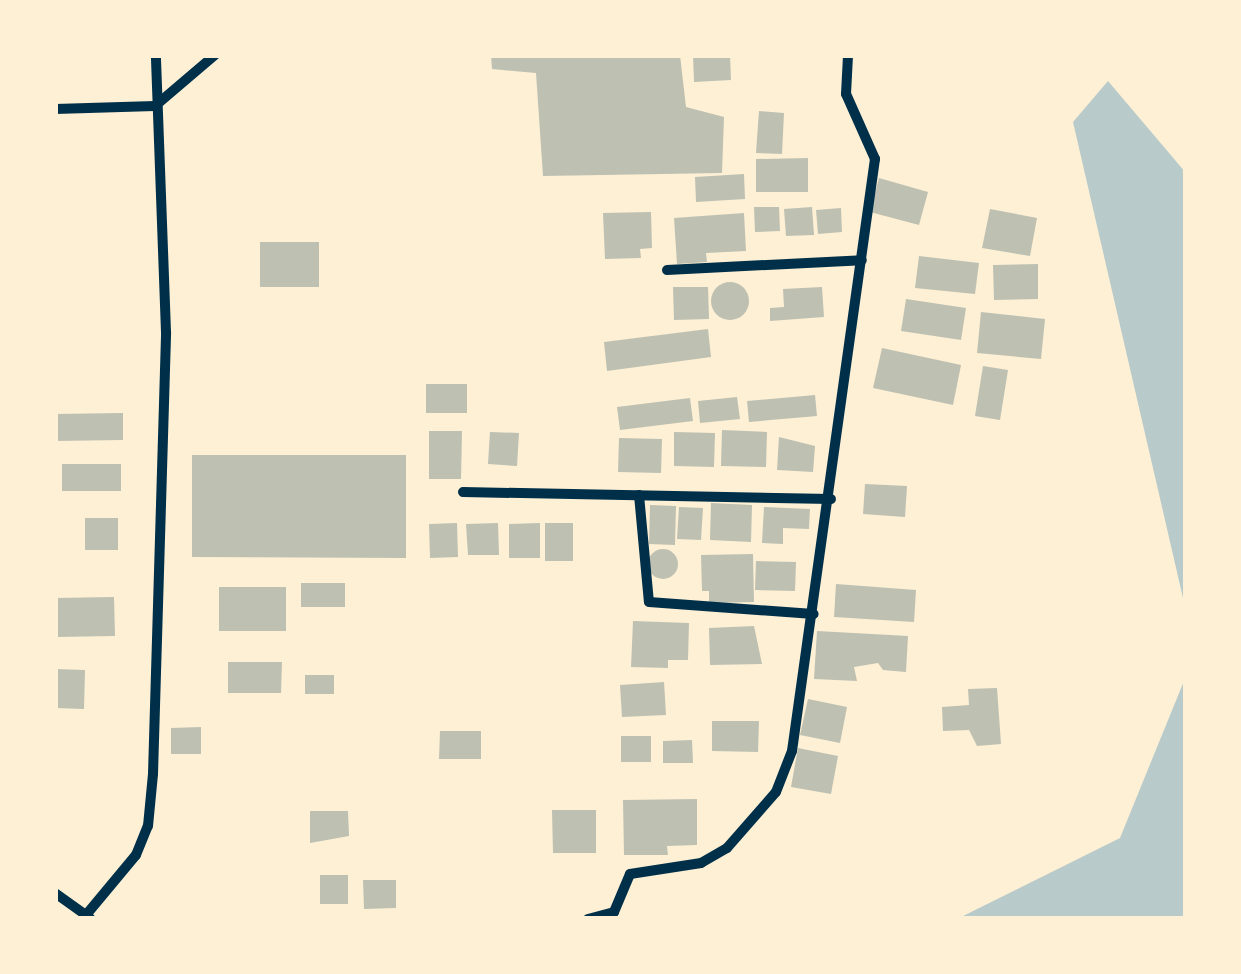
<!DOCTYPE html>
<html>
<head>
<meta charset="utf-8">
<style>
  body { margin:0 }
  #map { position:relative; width:1241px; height:974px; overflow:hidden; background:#fdf0d5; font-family:Figtree,sans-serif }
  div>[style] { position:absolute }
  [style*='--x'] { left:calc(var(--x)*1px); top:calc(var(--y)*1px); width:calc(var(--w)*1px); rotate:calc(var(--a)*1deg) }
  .green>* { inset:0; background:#b9caca }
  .building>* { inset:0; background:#bec0b2 }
  .round { border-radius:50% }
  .minor>* { height:10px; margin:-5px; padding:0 5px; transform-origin:5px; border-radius:5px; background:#003049 }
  span { translate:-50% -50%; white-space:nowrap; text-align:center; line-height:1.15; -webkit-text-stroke:10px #fdf0d5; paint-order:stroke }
  .frame { position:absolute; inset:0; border:58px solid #fdf0d5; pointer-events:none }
</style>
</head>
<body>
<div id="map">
  <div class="green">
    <i style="clip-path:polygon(1108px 81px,1186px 173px,1186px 611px,1073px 122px)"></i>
    <i style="clip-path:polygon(1186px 676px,1186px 919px,957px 919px,1120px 838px)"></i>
  </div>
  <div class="building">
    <i style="clip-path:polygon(491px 55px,680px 55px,686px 107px,724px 117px,722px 173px,543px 176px,536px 73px,492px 69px)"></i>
    <i style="clip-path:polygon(693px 55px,730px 55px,731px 80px,694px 82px)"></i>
    <i style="clip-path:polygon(759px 111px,784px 113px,782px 154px,756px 153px)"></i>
    <i style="clip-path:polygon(808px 158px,808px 192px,756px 192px,756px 159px)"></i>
    <i style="clip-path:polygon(744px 174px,745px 199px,696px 202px,695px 177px)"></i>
    <i style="clip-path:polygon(879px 178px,928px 192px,919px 225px,870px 212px)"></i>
    <i style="clip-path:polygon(754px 207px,779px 207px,780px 231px,755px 232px)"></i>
    <i style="clip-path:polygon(812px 207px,814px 235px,786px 236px,784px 209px)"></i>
    <i style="clip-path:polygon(841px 208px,842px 232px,818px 234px,816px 210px)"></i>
    <i style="clip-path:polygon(990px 209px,1037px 218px,1030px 256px,982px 248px)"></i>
    <i style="clip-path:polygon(651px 212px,652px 248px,640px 249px,641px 258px,605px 259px,603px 213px)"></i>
    <i style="clip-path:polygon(744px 213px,746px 251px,706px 253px,707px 262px,677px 264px,674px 218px)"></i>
    <i style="clip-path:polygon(260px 242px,319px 242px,319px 287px,260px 287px)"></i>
    <i style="clip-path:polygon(919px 256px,979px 263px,975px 294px,915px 288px)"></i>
    <i style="clip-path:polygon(1038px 264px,1038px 299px,994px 300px,993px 265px)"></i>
    <i class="round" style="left:711px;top:282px;width:38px;height:38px"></i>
    <i style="clip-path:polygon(673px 287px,708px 287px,709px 319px,674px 320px)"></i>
    <i style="clip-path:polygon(822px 287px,824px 317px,770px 321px,770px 308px,784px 307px,783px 289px)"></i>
    <i style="clip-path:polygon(906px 299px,966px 308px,961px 340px,901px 331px)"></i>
    <i style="clip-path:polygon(981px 312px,1045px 319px,1041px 359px,977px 353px)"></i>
    <i style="clip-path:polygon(708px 329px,711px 357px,607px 371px,604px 342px)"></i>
    <i style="clip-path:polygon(882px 348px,961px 365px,953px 405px,873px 388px)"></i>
    <i style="clip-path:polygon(983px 366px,1008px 370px,1000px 420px,975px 416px)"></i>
    <i style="clip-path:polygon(426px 384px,467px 384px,467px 413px,426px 413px)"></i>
    <i style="clip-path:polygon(815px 395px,817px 416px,749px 422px,747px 401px)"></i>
    <i style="clip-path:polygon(737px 397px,740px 419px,700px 423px,698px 401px)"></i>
    <i style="clip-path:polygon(690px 398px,693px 421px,620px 430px,617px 407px)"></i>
    <i style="clip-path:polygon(123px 413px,123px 440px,55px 441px,55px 414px)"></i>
    <i style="clip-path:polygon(722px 430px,767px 432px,766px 467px,721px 466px)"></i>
    <i style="clip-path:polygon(429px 431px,462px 431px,461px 479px,429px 479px)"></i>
    <i style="clip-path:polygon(490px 432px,519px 433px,517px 466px,488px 464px)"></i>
    <i style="clip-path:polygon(674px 432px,715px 433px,714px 467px,674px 466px)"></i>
    <i style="clip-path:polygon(779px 437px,815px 446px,813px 472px,777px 470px)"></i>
    <i style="clip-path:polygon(619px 438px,662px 439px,661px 473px,618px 472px)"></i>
    <i style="clip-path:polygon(192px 455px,406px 455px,406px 558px,192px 557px)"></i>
    <i style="clip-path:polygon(62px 464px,121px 464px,121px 491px,62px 491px)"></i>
    <i style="clip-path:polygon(865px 484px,907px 486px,905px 517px,863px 514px)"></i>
    <i style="clip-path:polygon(711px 503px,752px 505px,751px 542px,710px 540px)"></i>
    <i style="clip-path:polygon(650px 505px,676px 506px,675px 545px,649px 544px)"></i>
    <i style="clip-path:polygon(679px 507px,703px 508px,701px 540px,677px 539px)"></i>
    <i style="clip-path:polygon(764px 507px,810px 509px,809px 529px,783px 528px,783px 544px,762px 543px)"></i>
    <i style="clip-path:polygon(85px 518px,118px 518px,118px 550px,85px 550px)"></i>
    <i style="clip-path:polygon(457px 523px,458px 557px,430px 558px,429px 524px)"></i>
    <i style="clip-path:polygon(498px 523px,499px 555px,468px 555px,466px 524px)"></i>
    <i style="clip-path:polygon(540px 523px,540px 558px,509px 558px,509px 524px)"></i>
    <i style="clip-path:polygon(545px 523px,573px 523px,573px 561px,545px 561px)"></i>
    <i class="round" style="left:648px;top:549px;width:30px;height:30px"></i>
    <i style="clip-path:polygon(753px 554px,754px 602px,709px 603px,709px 591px,702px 591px,701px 555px)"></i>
    <i style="clip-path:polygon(756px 561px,796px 562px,795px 591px,755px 590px)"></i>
    <i style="clip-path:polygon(301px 583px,345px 583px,345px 607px,301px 607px)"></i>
    <i style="clip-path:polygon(836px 584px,916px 590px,914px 622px,834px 617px)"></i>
    <i style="clip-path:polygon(219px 587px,286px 587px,286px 631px,219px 631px)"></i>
    <i style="clip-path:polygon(114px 597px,115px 636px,55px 637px,55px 598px)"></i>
    <i style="clip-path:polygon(633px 621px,689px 623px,688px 660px,668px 660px,668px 668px,631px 667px)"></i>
    <i style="clip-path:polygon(754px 626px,762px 664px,710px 665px,709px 628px)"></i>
    <i style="clip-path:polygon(817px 631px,908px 636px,906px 672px,883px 670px,878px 663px,854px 667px,857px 681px,814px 679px)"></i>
    <i style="clip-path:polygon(228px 662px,282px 662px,281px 693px,228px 693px)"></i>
    <i style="clip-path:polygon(55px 669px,85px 670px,84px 709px,55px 708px)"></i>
    <i style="clip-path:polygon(305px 675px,334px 675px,334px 694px,305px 694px)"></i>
    <i style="clip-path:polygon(664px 682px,666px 715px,622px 717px,620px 685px)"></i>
    <i style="clip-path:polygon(997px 688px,1001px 744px,977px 746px,969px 730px,943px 731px,942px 707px,969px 705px,968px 689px)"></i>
    <i style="clip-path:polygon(808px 699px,847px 707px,840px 743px,800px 735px)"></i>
    <i style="clip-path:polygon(712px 721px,759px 721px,758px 752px,712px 751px)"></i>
    <i style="clip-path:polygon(201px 727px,201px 754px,171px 754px,171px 728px)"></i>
    <i style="clip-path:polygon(440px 731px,481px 731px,481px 759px,439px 759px)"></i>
    <i style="clip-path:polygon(621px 736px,651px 736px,651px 762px,621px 762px)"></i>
    <i style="clip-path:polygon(692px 740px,693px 763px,663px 763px,663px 741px)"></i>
    <i style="clip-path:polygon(798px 748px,838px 756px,831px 794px,791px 787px)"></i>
    <i style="clip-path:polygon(697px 799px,697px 845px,667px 846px,668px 855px,624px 855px,623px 800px)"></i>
    <i style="clip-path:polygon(552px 810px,596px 810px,596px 853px,553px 853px)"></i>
    <i style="clip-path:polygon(310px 811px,348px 811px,349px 836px,310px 843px)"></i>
    <i style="clip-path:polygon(320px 875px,348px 875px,348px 904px,320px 904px)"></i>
    <i style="clip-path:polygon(363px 880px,396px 880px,396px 908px,364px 909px)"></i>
  </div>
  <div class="minor">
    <i style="--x:55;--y:109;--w:100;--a:-1.7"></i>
    <i style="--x:155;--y:106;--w:79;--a:-40.4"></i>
    <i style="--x:667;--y:270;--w:195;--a:-2.9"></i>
    <i style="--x:463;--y:492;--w:368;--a:1.1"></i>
    <i style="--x:639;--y:495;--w:107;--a:84.7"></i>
    <i style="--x:649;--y:602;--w:165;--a:4.2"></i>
    <i style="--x:55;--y:893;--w:43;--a:35.5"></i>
    <i style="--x:86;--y:915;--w:78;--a:-50.2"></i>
    <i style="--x:136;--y:855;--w:31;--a:-68"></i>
    <i style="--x:148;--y:826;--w:52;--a:-84.5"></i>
    <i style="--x:153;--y:774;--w:442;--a:-88.3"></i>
    <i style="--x:166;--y:332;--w:277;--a:-92.1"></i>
    <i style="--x:588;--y:919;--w:27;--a:-15"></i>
    <i style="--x:614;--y:912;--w:41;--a:-67.2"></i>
    <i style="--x:630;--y:874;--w:72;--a:-8.8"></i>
    <i style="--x:701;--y:863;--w:30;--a:-30"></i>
    <i style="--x:727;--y:848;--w:74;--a:-48.8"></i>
    <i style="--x:776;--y:792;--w:44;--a:-68.7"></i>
    <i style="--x:792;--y:751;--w:598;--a:-82.02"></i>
    <i style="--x:875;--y:159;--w:71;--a:-114"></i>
    <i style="--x:846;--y:94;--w:39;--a:-87"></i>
  </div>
  <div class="frame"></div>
</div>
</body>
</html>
